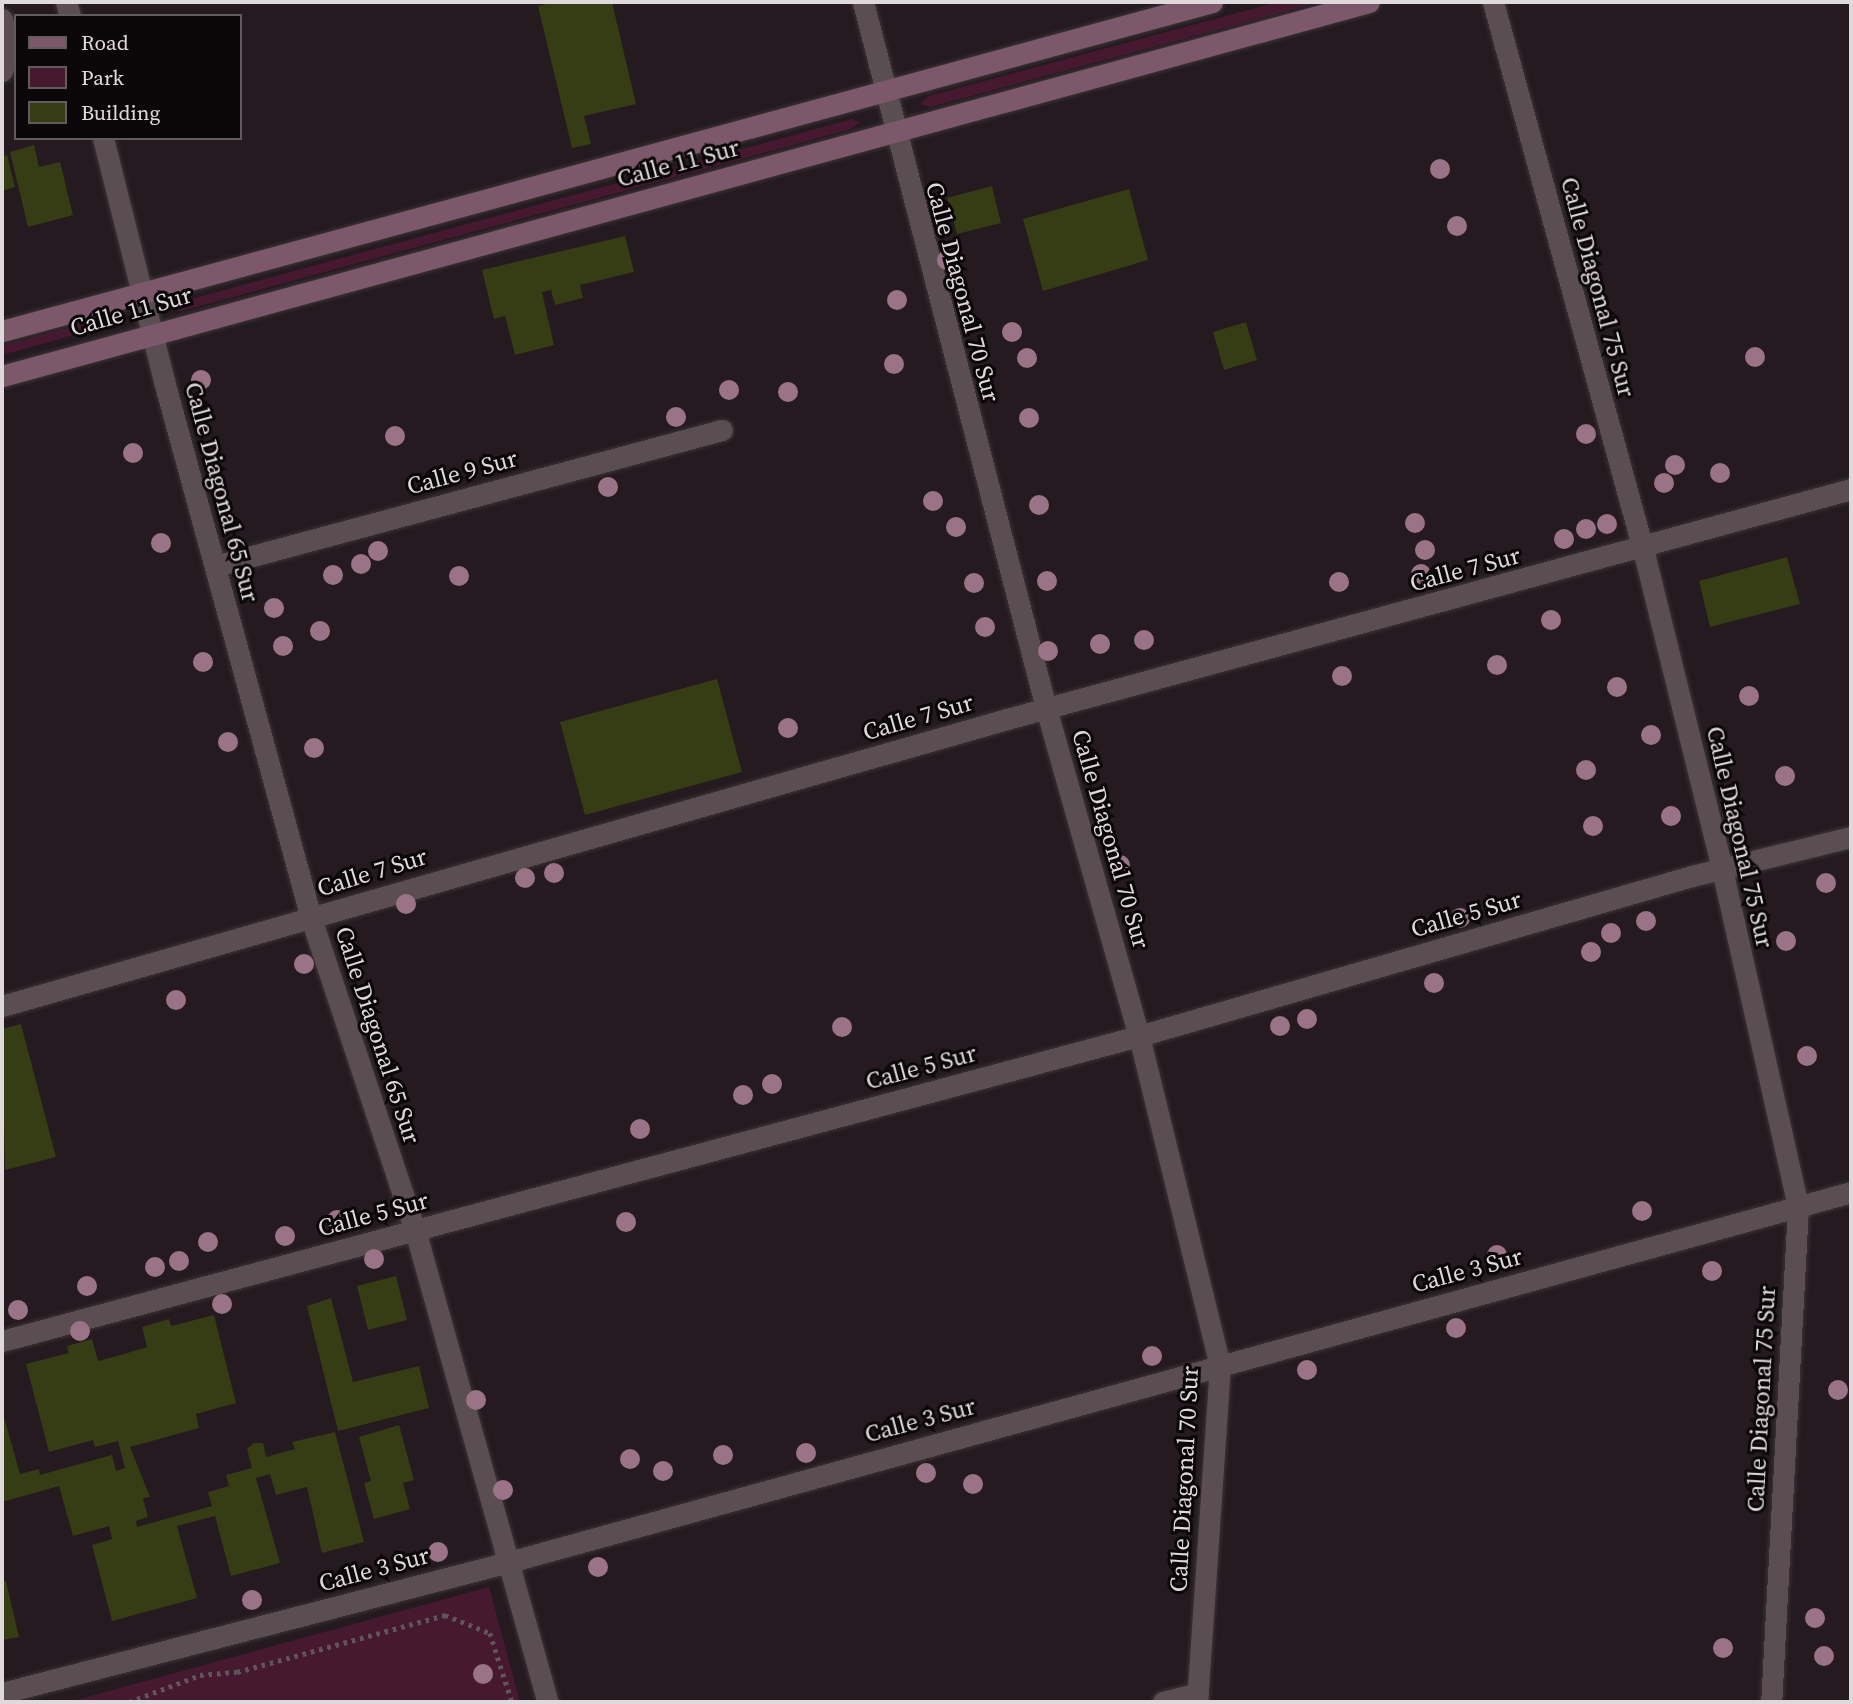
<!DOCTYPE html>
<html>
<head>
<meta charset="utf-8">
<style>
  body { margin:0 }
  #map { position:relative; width:1853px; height:1704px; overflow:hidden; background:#241a1f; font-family:"Source Serif 4",serif }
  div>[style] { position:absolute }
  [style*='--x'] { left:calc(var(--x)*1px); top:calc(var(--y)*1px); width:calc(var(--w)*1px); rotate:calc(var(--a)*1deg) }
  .green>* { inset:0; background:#471931 }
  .building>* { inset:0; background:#363c13 }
  .path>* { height:4.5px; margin-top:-2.25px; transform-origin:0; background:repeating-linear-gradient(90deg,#5f565a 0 3.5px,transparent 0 8.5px) }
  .roads { filter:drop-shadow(0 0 2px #3b3437) drop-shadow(0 0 2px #3b3437) }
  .street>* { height:21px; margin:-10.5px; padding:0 10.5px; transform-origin:10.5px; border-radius:10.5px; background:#5a4e53 }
  .secondary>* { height:21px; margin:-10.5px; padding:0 10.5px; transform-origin:10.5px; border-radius:10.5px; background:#7d586a }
  .trees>* { width:20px; height:20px; margin:-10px; border-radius:50%; background:#9a7486 }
  span { translate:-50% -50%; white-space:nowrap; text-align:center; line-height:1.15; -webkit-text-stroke:6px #0b0708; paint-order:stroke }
  .street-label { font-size:24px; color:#e0d9dc }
  .frame { position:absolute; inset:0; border:4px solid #e0d9dc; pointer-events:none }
  .legend { position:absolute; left:14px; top:14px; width:228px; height:126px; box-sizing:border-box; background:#0b0708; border:2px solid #605b5d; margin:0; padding:9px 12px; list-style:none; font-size:21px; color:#e0d9dc }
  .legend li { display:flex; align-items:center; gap:14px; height:35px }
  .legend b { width:35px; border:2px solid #605b5d }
</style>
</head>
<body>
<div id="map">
  <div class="green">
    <i style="clip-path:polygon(1278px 2px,1320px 2px,930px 107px,920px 104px,929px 96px)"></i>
    <i style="clip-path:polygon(852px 119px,860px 122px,851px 129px,181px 311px,174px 308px,180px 302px)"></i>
    <i style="clip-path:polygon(107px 317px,110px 325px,2px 355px,2px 346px)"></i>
    <i style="clip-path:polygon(489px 1587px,520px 1702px,65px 1702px,80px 1699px)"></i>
  </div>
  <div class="building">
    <i style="clip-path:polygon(555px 2px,612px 2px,636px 104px,584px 116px,591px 144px,572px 148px,538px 6px)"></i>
    <i style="clip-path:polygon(34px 145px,39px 167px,60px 162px,73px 215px,28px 227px,10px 152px)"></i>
    <i style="clip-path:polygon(7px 155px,15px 187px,2px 191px,2px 157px)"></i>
    <i style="clip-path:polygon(992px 186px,1001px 223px,957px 234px,947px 198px)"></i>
    <i style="clip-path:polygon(1129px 189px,1148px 260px,1043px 291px,1023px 219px)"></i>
    <i style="clip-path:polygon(625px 236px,634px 272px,580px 285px,583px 298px,555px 305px,551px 290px,542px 292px,554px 345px,515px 355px,505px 316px,494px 319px,482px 270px)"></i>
    <i style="clip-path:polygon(1246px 322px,1257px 360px,1224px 370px,1213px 332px)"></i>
    <i style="clip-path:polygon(1787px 557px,1800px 604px,1710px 627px,1699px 581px)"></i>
    <i style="clip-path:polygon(717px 679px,742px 772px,585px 815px,560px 722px)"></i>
    <i style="clip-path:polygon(21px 1024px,56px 1157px,5px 1170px,2px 1029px)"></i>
    <i style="clip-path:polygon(396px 1276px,407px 1320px,368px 1330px,357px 1286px)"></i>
    <i style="clip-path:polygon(331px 1298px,353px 1382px,419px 1366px,429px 1408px,338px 1431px,307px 1306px)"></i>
    <i style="clip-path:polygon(214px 1315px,236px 1403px,196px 1414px,199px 1428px,130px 1447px,150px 1497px,143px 1498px,148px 1517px,136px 1521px,137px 1527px,212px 1506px,208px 1492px,229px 1486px,226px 1475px,252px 1468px,247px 1449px,254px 1443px,263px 1443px,266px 1457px,295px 1449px,292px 1442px,335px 1432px,364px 1542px,322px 1553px,307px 1487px,276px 1495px,270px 1474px,256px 1478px,280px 1563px,231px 1576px,215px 1516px,177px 1526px,197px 1598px,112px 1621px,92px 1545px,112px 1539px,109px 1526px,73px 1536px,59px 1486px,2px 1502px,2px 1410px,20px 1474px,39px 1469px,40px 1475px,112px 1455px,116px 1471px,125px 1468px,118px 1441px,95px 1447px,93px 1440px,49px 1452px,26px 1364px,69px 1353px,67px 1346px,92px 1339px,98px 1361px,124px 1354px,147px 1347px,142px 1327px,169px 1319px,171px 1326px)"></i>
    <i style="clip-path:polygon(399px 1425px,414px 1480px,403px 1483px,410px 1509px,374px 1519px,364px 1483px,371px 1481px,359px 1437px)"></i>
    <i style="clip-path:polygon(6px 1581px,19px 1637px,2px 1640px,2px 1582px)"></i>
  </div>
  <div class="path">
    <i style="--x:129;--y:1702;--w:76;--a:-20.8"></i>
    <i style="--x:200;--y:1675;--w:37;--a:-5"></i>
    <i style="--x:237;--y:1672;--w:216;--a:-15.3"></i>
    <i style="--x:445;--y:1615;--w:48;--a:21.8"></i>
    <i style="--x:490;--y:1633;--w:72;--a:72.3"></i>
  </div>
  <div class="roads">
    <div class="street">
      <i style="--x:66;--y:2;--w:15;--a:74"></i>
      <i style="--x:863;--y:2;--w:729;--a:75.47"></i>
      <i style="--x:1046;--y:708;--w:341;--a:74.2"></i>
      <i style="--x:1139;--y:1036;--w:339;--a:76.2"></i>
      <i style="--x:1220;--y:1365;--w:338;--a:93.9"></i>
      <i style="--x:1493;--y:2;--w:567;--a:74.67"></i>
      <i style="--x:1643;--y:549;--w:330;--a:76.1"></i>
      <i style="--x:1722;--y:869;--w:346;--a:77.3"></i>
      <i style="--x:1798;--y:1207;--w:496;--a:93.1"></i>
      <i style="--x:2;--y:19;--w:30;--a:75"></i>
      <i style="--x:10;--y:48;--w:24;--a:109"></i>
      <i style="--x:103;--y:138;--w:251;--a:75.9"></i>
      <i style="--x:164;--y:381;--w:557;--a:74.69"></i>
      <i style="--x:311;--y:918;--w:329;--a:71.6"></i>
      <i style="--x:415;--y:1230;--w:490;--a:74.3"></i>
      <i style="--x:215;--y:566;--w:525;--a:-15.02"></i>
      <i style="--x:2;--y:1006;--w:1045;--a:-15.94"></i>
      <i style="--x:1007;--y:719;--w:875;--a:-15.24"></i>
      <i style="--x:2;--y:1341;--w:1177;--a:-15.02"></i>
      <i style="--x:1139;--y:1036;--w:576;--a:-16.14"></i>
      <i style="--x:1692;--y:876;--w:164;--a:-13.8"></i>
      <i style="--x:2;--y:1693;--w:524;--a:-14.49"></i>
      <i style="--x:509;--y:1562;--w:1392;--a:-15.41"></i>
      <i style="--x:1163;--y:1702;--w:36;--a:-14"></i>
    </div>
    <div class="secondary">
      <i style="--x:2;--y:331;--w:1254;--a:-15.21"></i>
      <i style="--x:2;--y:376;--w:1417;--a:-15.3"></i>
    </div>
  </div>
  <div class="trees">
    <i style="left:1440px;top:169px"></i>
    <i style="left:1457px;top:226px"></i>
    <i style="left:947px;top:260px"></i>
    <i style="left:897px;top:300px"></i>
    <i style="left:1012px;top:332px"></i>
    <i style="left:1755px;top:357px"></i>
    <i style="left:1027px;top:358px"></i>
    <i style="left:894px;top:364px"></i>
    <i style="left:201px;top:380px"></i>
    <i style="left:729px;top:390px"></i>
    <i style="left:788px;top:392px"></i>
    <i style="left:676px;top:417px"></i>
    <i style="left:1029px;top:418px"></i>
    <i style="left:1586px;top:434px"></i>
    <i style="left:395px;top:436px"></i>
    <i style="left:133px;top:453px"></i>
    <i style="left:1675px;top:465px"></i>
    <i style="left:1720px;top:473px"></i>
    <i style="left:1664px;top:483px"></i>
    <i style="left:608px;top:487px"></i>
    <i style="left:933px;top:501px"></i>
    <i style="left:1039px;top:505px"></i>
    <i style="left:1415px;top:523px"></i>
    <i style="left:1607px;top:524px"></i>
    <i style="left:956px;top:527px"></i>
    <i style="left:1586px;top:529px"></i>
    <i style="left:1564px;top:539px"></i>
    <i style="left:161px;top:543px"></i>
    <i style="left:1425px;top:550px"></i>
    <i style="left:378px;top:551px"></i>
    <i style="left:361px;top:564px"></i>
    <i style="left:1421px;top:574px"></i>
    <i style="left:333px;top:575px"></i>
    <i style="left:459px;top:576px"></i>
    <i style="left:1047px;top:581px"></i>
    <i style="left:1339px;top:582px"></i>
    <i style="left:974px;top:583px"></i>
    <i style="left:274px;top:608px"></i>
    <i style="left:1551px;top:620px"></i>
    <i style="left:985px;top:627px"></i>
    <i style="left:320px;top:631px"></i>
    <i style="left:1144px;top:640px"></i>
    <i style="left:1100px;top:644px"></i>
    <i style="left:283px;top:646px"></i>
    <i style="left:1048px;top:651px"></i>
    <i style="left:203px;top:662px"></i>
    <i style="left:1497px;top:665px"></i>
    <i style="left:1342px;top:676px"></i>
    <i style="left:1617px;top:687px"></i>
    <i style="left:1749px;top:696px"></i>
    <i style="left:788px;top:728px"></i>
    <i style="left:1651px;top:735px"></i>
    <i style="left:228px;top:742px"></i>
    <i style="left:314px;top:748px"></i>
    <i style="left:1586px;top:770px"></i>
    <i style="left:1785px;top:776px"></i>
    <i style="left:1671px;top:816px"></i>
    <i style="left:1593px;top:826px"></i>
    <i style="left:1120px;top:865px"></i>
    <i style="left:554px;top:873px"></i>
    <i style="left:525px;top:878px"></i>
    <i style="left:1826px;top:883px"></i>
    <i style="left:406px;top:904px"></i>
    <i style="left:1460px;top:918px"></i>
    <i style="left:1646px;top:921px"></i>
    <i style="left:1611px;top:933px"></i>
    <i style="left:1786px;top:941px"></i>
    <i style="left:1591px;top:952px"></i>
    <i style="left:304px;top:964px"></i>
    <i style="left:1434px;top:983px"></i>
    <i style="left:176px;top:1000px"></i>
    <i style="left:1307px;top:1019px"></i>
    <i style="left:1280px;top:1026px"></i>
    <i style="left:842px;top:1027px"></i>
    <i style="left:1807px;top:1056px"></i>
    <i style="left:772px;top:1084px"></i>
    <i style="left:743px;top:1095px"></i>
    <i style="left:640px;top:1129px"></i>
    <i style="left:1642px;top:1211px"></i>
    <i style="left:337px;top:1220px"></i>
    <i style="left:626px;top:1222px"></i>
    <i style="left:285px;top:1236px"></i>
    <i style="left:208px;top:1242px"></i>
    <i style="left:1497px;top:1255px"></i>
    <i style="left:374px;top:1259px"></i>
    <i style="left:179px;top:1261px"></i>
    <i style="left:155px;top:1267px"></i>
    <i style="left:1712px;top:1271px"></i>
    <i style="left:87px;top:1286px"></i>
    <i style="left:222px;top:1304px"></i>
    <i style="left:18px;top:1310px"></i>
    <i style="left:1456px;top:1328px"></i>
    <i style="left:80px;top:1331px"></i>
    <i style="left:1152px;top:1356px"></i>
    <i style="left:1307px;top:1370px"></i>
    <i style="left:1838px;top:1390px"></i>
    <i style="left:476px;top:1400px"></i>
    <i style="left:806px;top:1453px"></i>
    <i style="left:723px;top:1455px"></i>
    <i style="left:630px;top:1459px"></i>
    <i style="left:663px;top:1471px"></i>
    <i style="left:926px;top:1473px"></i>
    <i style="left:973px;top:1484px"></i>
    <i style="left:503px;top:1490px"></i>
    <i style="left:438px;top:1552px"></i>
    <i style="left:598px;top:1567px"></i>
    <i style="left:252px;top:1600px"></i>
    <i style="left:1815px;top:1618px"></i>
    <i style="left:1723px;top:1648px"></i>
    <i style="left:1824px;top:1656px"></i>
    <i style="left:483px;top:1674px"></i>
  </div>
  <div class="street-label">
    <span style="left:678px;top:163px;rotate:-15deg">Calle 11 Sur</span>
    <span style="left:1598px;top:287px;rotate:75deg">Calle Diagonal 75 Sur</span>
    <span style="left:963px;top:292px;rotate:75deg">Calle Diagonal 70 Sur</span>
    <span style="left:131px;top:311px;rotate:-16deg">Calle 11 Sur</span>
    <span style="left:462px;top:472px;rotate:-15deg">Calle 9 Sur</span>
    <span style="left:222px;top:492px;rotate:75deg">Calle Diagonal 65 Sur</span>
    <span style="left:1465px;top:569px;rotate:-15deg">Calle 7 Sur</span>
    <span style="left:918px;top:717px;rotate:-16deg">Calle 7 Sur</span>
    <span style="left:1740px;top:837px;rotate:77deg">Calle Diagonal 75 Sur</span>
    <span style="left:1111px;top:839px;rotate:74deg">Calle Diagonal 70 Sur</span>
    <span style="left:372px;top:872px;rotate:-17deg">Calle 7 Sur</span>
    <span style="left:1466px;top:914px;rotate:-16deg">Calle 5 Sur</span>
    <span style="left:378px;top:1035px;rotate:72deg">Calle Diagonal 65 Sur</span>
    <span style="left:921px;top:1067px;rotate:-15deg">Calle 5 Sur</span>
    <span style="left:373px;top:1214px;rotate:-15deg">Calle 5 Sur</span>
    <span style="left:1467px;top:1270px;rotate:-15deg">Calle 3 Sur</span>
    <span style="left:1761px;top:1399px;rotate:-87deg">Calle Diagonal 75 Sur</span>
    <span style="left:920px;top:1420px;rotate:-15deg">Calle 3 Sur</span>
    <span style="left:1184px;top:1479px;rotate:-87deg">Calle Diagonal 70 Sur</span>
    <span style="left:374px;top:1569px;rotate:-15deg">Calle 3 Sur</span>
  </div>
  <div class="frame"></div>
  <ul class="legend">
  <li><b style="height:9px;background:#7d586a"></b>Road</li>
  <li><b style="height:19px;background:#471931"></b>Park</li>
  <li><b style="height:19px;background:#363c13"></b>Building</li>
  </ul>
</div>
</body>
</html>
